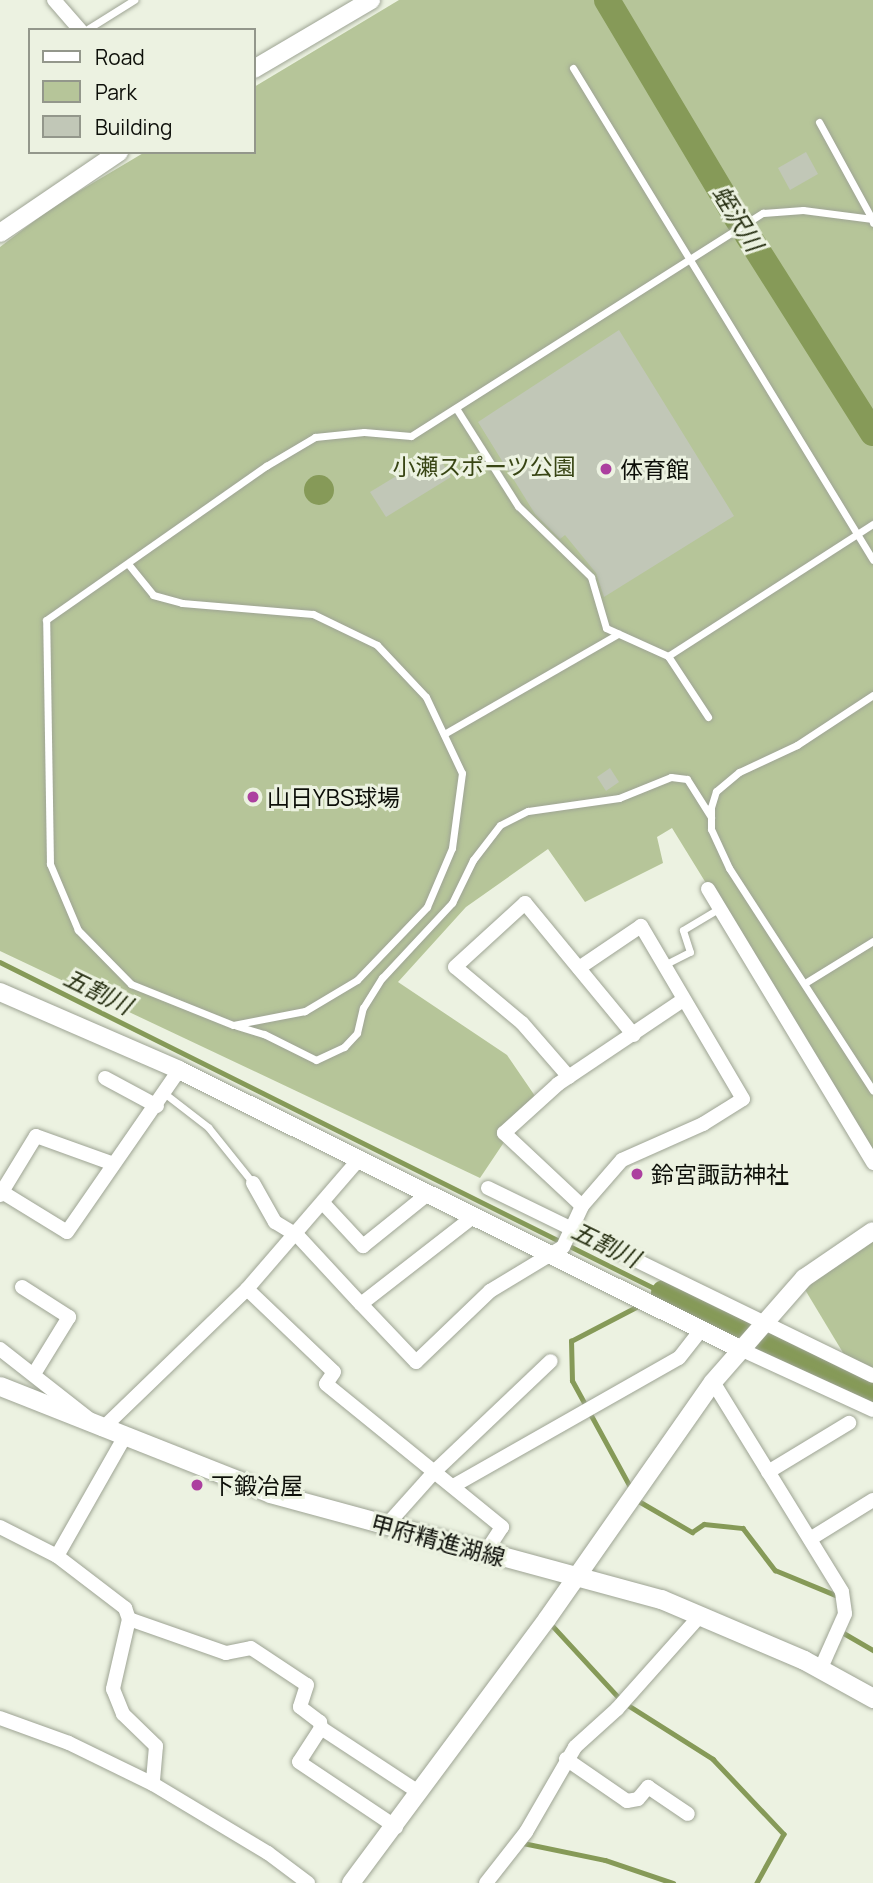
<!DOCTYPE html>
<html>
<head>
<meta charset="utf-8">
<style>
  body { margin:0 }
  #map { position:relative; width:873px; height:1883px; overflow:hidden; background:#ecf2e1; font-family:Manrope,"Noto Sans JP",sans-serif }
  div>[style] { position:absolute }
  [style*='--x'] { left:calc(var(--x)*1px); top:calc(var(--y)*1px); width:calc(var(--w)*1px); rotate:calc(var(--a)*1deg) }
  .green>* { inset:0; background:#b6c599 }
  .water>* { inset:0; background:#869a58 }
  .round { border-radius:50% }
  .stream>* { height:4.5px; margin:-2.25px; padding:0 2.25px; transform-origin:2.25px; border-radius:2.25px; background:#869a58 }
  .river>* { height:26px; margin:-13px; padding:0 13px; transform-origin:13px; border-radius:13px; background:#869a58 }
  .building>* { inset:0; background:#c1c7b7 }
  .roads { filter:drop-shadow(0 0 2px #9ea494) drop-shadow(0 0 2px #9ea494) }
  .service>* { height:7px; margin:-3.5px; padding:0 3.5px; transform-origin:3.5px; border-radius:3.5px; background:#fff }
  .minor>* { height:14px; margin:-7px; padding:0 7px; transform-origin:7px; border-radius:7px; background:#fff }
  .tertiary>* { height:18px; margin:-9px; padding:0 9px; transform-origin:9px; border-radius:9px; background:#fff }
  .secondary>* { height:19px; margin:-9.5px; padding:0 9.5px; transform-origin:9.5px; border-radius:9.5px; background:#fff }
  .dots>* { width:19px; height:19px; translate:-50% -50%; box-sizing:border-box; border:4px solid #ecf2e1; border-radius:50% }
  span { translate:-50% -50%; white-space:nowrap; text-align:center; line-height:1.15; -webkit-text-stroke:6px #ecf2e1; paint-order:stroke }
  .park-label { font-size:23px; color:#384514 }
  .poi-label { font-size:23px; color:#0d0f09 }
  .left { translate:0 -50%; text-align:left }
  .street-label { font-size:23px; color:#0d0f09 }
  .water-label { font-size:24px; color:#242d0f; font-style:italic }
  .legend { position:absolute; left:28px; top:28px; width:228px; height:126px; box-sizing:border-box; background:#ecf2e1; border:2px solid #93978b; margin:0; padding:9px 12px; list-style:none; font-size:21px; color:#0d0f09 }
  .legend li { display:flex; align-items:center; gap:14px; height:35px }
  .legend b { width:35px; border:2px solid #93978b }
</style>
</head>
<body>
<div id="map">
  <div class="green">
    <i style="clip-path:polygon(399px 0,873px 0,873px 1154px,672px 828px,657px 837px,663px 863px,585px 902px,548px 849px,466px 907px,398px 982px,507px 1055px,535px 1096px,480px 1178px,0 951px,0 247px,54px 206px,145px 152px,254px 152px,254px 87px)"></i>
    <i style="clip-path:polygon(873px 1239px,873px 1375px,851px 1366px,804px 1288px)"></i>
  </div>
  <div class="water">
    <i class="round" style="left:304px;top:475px;width:30px;height:30px"></i>
  </div>
  <div class="stream">
    <i style="--x:0;--y:962;--w:742;--a:26.5"></i>
    <i style="--x:664;--y:1293;--w:13;--a:151"></i>
    <i style="--x:631;--y:1489;--w:123;--a:-118.6"></i>
    <i style="--x:572;--y:1381;--w:40;--a:-91.4"></i>
    <i style="--x:571;--y:1341;--w:80;--a:-27.5"></i>
    <i style="--x:637;--y:1500;--w:64;--a:30.2"></i>
    <i style="--x:692;--y:1532;--w:14;--a:-34"></i>
    <i style="--x:704;--y:1524;--w:39;--a:6"></i>
    <i style="--x:743;--y:1528;--w:53;--a:52.7"></i>
    <i style="--x:775;--y:1570;--w:68;--a:22.4"></i>
    <i style="--x:550;--y:1623;--w:108;--a:47.3"></i>
    <i style="--x:623;--y:1702;--w:107;--a:32.3"></i>
    <i style="--x:713;--y:1759;--w:103;--a:46.6"></i>
    <i style="--x:784;--y:1834;--w:56;--a:118.9"></i>
    <i style="--x:842;--y:1632;--w:36;--a:30"></i>
    <i style="--x:523;--y:1843;--w:84;--a:11.7"></i>
    <i style="--x:605;--y:1860;--w:72;--a:18.7"></i>
  </div>
  <div class="river">
    <i style="--x:607;--y:0;--w:250;--a:59.2"></i>
    <i style="--x:735;--y:215;--w:258;--a:57.7"></i>
    <i style="--x:664;--y:1293;--w:232;--a:25.8"></i>
  </div>
  <div class="building">
    <i style="clip-path:polygon(806px 152px,818px 174px,790px 190px,778px 168px)"></i>
    <i style="clip-path:polygon(619px 330px,734px 516px,604px 597px,596px 573px,565px 535px,560px 539px,535px 514px,478px 422px)"></i>
    <i style="clip-path:polygon(436px 452px,451px 477px,386px 517px,370px 492px)"></i>
    <i style="clip-path:polygon(610px 768px,619px 782px,606px 791px,597px 777px)"></i>
  </div>
  <div class="roads">
    <div class="service">
      <i style="--x:86;--y:30;--w:57;--a:-32"></i>
      <i style="--x:573;--y:68;--w:576;--a:58.63"></i>
      <i style="--x:819;--y:122;--w:111;--a:61.3"></i>
      <i style="--x:456;--y:408;--w:116;--a:57.7"></i>
      <i style="--x:518;--y:506;--w:102;--a:44.2"></i>
      <i style="--x:591;--y:577;--w:53;--a:73.6"></i>
      <i style="--x:606;--y:628;--w:68;--a:24.3"></i>
      <i style="--x:668;--y:656;--w:73;--a:56.7"></i>
      <i style="--x:129;--y:565;--w:38;--a:51"></i>
      <i style="--x:153;--y:595;--w:30;--a:15"></i>
      <i style="--x:182;--y:603;--w:131;--a:4.8"></i>
      <i style="--x:313;--y:614;--w:71;--a:25.8"></i>
      <i style="--x:377;--y:645;--w:71;--a:46.7"></i>
      <i style="--x:426;--y:697;--w:84;--a:64.7"></i>
      <i style="--x:462;--y:773;--w:76;--a:97.6"></i>
      <i style="--x:452;--y:848;--w:64;--a:113"></i>
      <i style="--x:427;--y:907;--w:101;--a:133.8"></i>
      <i style="--x:357;--y:980;--w:61;--a:149.2"></i>
      <i style="--x:305;--y:1011;--w:73;--a:169"></i>
      <i style="--x:233;--y:1025;--w:110;--a:-158.1"></i>
      <i style="--x:131;--y:984;--w:76;--a:-134.5"></i>
      <i style="--x:78;--y:930;--w:72;--a:-113"></i>
      <i style="--x:50;--y:864;--w:244;--a:-90.9"></i>
      <i style="--x:46;--y:620;--w:269;--a:-35"></i>
      <i style="--x:266;--y:466;--w:57;--a:-30.6"></i>
      <i style="--x:315;--y:437;--w:49;--a:-5.8"></i>
      <i style="--x:364;--y:432;--w:47;--a:4.9"></i>
      <i style="--x:411;--y:436;--w:417;--a:-32.4"></i>
      <i style="--x:763;--y:213;--w:40;--a:-4.3"></i>
      <i style="--x:803;--y:210;--w:70;--a:7.4"></i>
      <i style="--x:872;--y:219;--w:4;--a:76"></i>
      <i style="--x:668;--y:656;--w:244;--a:-32.8"></i>
      <i style="--x:873;--y:695;--w:91;--a:146.7"></i>
      <i style="--x:797;--y:745;--w:64;--a:155"></i>
      <i style="--x:739;--y:772;--w:30;--a:140"></i>
      <i style="--x:716;--y:791;--w:17;--a:107"></i>
      <i style="--x:711;--y:807;--w:22;--a:90"></i>
      <i style="--x:711;--y:829;--w:43;--a:65.2"></i>
      <i style="--x:729;--y:868;--w:265;--a:57.1"></i>
      <i style="--x:444;--y:734;--w:201;--a:-29.9"></i>
      <i style="--x:664;--y:965;--w:29;--a:-27"></i>
      <i style="--x:690;--y:952;--w:23;--a:-108"></i>
      <i style="--x:683;--y:930;--w:41;--a:-31"></i>
      <i style="--x:805;--y:983;--w:80;--a:-31.7"></i>
      <i style="--x:237;--y:1026;--w:28;--a:17"></i>
      <i style="--x:264;--y:1034;--w:58;--a:26.6"></i>
      <i style="--x:316;--y:1060;--w:31;--a:-25"></i>
      <i style="--x:344;--y:1047;--w:19;--a:-47"></i>
      <i style="--x:357;--y:1033;--w:26;--a:-77"></i>
      <i style="--x:363;--y:1008;--w:36;--a:-58"></i>
      <i style="--x:382;--y:978;--w:103;--a:-47"></i>
      <i style="--x:452;--y:903;--w:48;--a:-64"></i>
      <i style="--x:473;--y:860;--w:44;--a:-52.4"></i>
      <i style="--x:500;--y:825;--w:31;--a:-27"></i>
      <i style="--x:528;--y:811;--w:92;--a:-8.1"></i>
      <i style="--x:619;--y:798;--w:56;--a:-22"></i>
      <i style="--x:671;--y:777;--w:16;--a:7"></i>
      <i style="--x:687;--y:779;--w:45;--a:57.7"></i>
      <i style="--x:164;--y:1093;--w:56;--a:37.7"></i>
      <i style="--x:208;--y:1127;--w:72;--a:51.2"></i>
    </div>
    <div class="minor">
      <i style="--x:54;--y:0;--w:40;--a:49"></i>
      <i style="--x:708;--y:889;--w:320;--a:58.9"></i>
      <i style="--x:569;--y:1077;--w:72;--a:-131"></i>
      <i style="--x:522;--y:1023;--w:87;--a:-140.1"></i>
      <i style="--x:455;--y:967;--w:95;--a:-42.4"></i>
      <i style="--x:525;--y:903;--w:171;--a:50.5"></i>
      <i style="--x:105;--y:1078;--w:59;--a:28.3"></i>
      <i style="--x:253;--y:1183;--w:45;--a:60.6"></i>
      <i style="--x:275;--y:1222;--w:26;--a:31"></i>
      <i style="--x:297;--y:1235;--w:94;--a:47.2"></i>
      <i style="--x:361;--y:1304;--w:143;--a:-37.9"></i>
      <i style="--x:488;--y:1188;--w:428;--a:26"></i>
      <i style="--x:2;--y:1192;--w:76;--a:31.6"></i>
      <i style="--x:67;--y:1232;--w:197;--a:-55.3"></i>
      <i style="--x:0;--y:1195;--w:69;--a:-58.6"></i>
      <i style="--x:36;--y:1136;--w:80;--a:19.8"></i>
      <i style="--x:323;--y:1203;--w:59;--a:47.1"></i>
      <i style="--x:363;--y:1246;--w:85;--a:-38.8"></i>
      <i style="--x:582;--y:1206;--w:107;--a:-136.9"></i>
      <i style="--x:504;--y:1133;--w:73;--a:-42.2"></i>
      <i style="--x:558;--y:1084;--w:151;--a:-33.9"></i>
      <i style="--x:22;--y:1287;--w:56;--a:32.6"></i>
      <i style="--x:69;--y:1317;--w:67;--a:121.6"></i>
      <i style="--x:247;--y:1289;--w:120;--a:43.7"></i>
      <i style="--x:334;--y:1372;--w:14;--a:124"></i>
      <i style="--x:326;--y:1384;--w:227;--a:39.1"></i>
      <i style="--x:502;--y:1527;--w:31;--a:123"></i>
      <i style="--x:361;--y:1304;--w:80;--a:46.5"></i>
      <i style="--x:416;--y:1362;--w:103;--a:-43.8"></i>
      <i style="--x:490;--y:1291;--w:85;--a:-31.1"></i>
      <i style="--x:563;--y:1247;--w:45;--a:-65.1"></i>
      <i style="--x:582;--y:1206;--w:61;--a:-49"></i>
      <i style="--x:622;--y:1160;--w:89;--a:-24"></i>
      <i style="--x:703;--y:1124;--w:47;--a:-32"></i>
      <i style="--x:743;--y:1099;--w:201;--a:-120.5"></i>
      <i style="--x:641;--y:926;--w:75;--a:145.9"></i>
      <i style="--x:0;--y:1349;--w:130;--a:38.1"></i>
      <i style="--x:102;--y:1429;--w:202;--a:-44"></i>
      <i style="--x:247;--y:1289;--w:173;--a:-49.2"></i>
      <i style="--x:740;--y:1349;--w:146;--a:24.6"></i>
      <i style="--x:713;--y:1382;--w:246;--a:58.4"></i>
      <i style="--x:842;--y:1592;--w:22;--a:82"></i>
      <i style="--x:845;--y:1614;--w:59;--a:114"></i>
      <i style="--x:768;--y:1472;--w:95;--a:-31.2"></i>
      <i style="--x:455;--y:1485;--w:257;--a:-29.6"></i>
      <i style="--x:679;--y:1358;--w:37;--a:-52"></i>
      <i style="--x:0;--y:1527;--w:64;--a:27"></i>
      <i style="--x:57;--y:1556;--w:86;--a:37.4"></i>
      <i style="--x:125;--y:1608;--w:12;--a:70"></i>
      <i style="--x:129;--y:1619;--w:72;--a:102.9"></i>
      <i style="--x:113;--y:1689;--w:27;--a:68"></i>
      <i style="--x:123;--y:1714;--w:46;--a:44.1"></i>
      <i style="--x:156;--y:1746;--w:38;--a:95"></i>
      <i style="--x:385;--y:1527;--w:76;--a:-48.2"></i>
      <i style="--x:436;--y:1470;--w:158;--a:-43.5"></i>
      <i style="--x:810;--y:1539;--w:74;--a:-31.8"></i>
      <i style="--x:57;--y:1556;--w:136;--a:-60.4"></i>
      <i style="--x:129;--y:1619;--w:103;--a:19.3"></i>
      <i style="--x:226;--y:1653;--w:25;--a:-11"></i>
      <i style="--x:251;--y:1648;--w:67;--a:33.5"></i>
      <i style="--x:307;--y:1685;--w:23;--a:108"></i>
      <i style="--x:300;--y:1707;--w:25;--a:37"></i>
      <i style="--x:320;--y:1722;--w:6;--a:81"></i>
      <i style="--x:321;--y:1728;--w:118;--a:33.3"></i>
      <i style="--x:0;--y:1718;--w:73;--a:19.9"></i>
      <i style="--x:69;--y:1743;--w:93;--a:26"></i>
      <i style="--x:153;--y:1784;--w:134;--a:31"></i>
      <i style="--x:268;--y:1853;--w:50;--a:36.9"></i>
      <i style="--x:321;--y:1728;--w:40;--a:122.9"></i>
      <i style="--x:299;--y:1762;--w:117;--a:33.8"></i>
      <i style="--x:566;--y:1759;--w:74;--a:34.5"></i>
      <i style="--x:627;--y:1801;--w:11;--a:-10"></i>
      <i style="--x:638;--y:1799;--w:16;--a:-50"></i>
      <i style="--x:648;--y:1787;--w:48;--a:34"></i>
      <i style="--x:486;--y:1883;--w:65;--a:-51.9"></i>
      <i style="--x:526;--y:1832;--w:98;--a:-60"></i>
      <i style="--x:575;--y:1747;--w:57;--a:-42.1"></i>
      <i style="--x:617;--y:1709;--w:125;--a:-48.3"></i>
    </div>
    <div class="tertiary">
      <i style="--x:254;--y:69;--w:136;--a:-30.5"></i>
      <i style="--x:0;--y:233;--w:144;--a:-34.2"></i>
      <i style="--x:0;--y:992;--w:195;--a:23.5"></i>
      <i style="--x:179;--y:1070;--w:627;--a:26.44"></i>
      <i style="--x:351;--y:1883;--w:329;--a:-53.4"></i>
      <i style="--x:547;--y:1619;--w:289;--a:-55"></i>
      <i style="--x:713;--y:1382;--w:138;--a:-48.8"></i>
      <i style="--x:804;--y:1278;--w:83;--a:-34.3"></i>
    </div>
    <div class="secondary">
      <i style="--x:0;--y:1386;--w:290;--a:21.6"></i>
      <i style="--x:270;--y:1493;--w:405;--a:15.2"></i>
      <i style="--x:661;--y:1599;--w:155;--a:23.1"></i>
      <i style="--x:804;--y:1660;--w:79;--a:28.8"></i>
    </div>
  </div>
  <div class="dots">
    <i style="left:606px;top:469px;background:#ac409f"></i>
    <i style="left:253px;top:797px;background:#ac409f"></i>
    <i style="left:637px;top:1174px;background:#ac409f"></i>
    <i style="left:197px;top:1485px;background:#ac409f"></i>
  </div>
  <div class="park-label">
    <span style="left:484px;top:466px">小瀬スポーツ公園</span>
  </div>
  <div class="poi-label">
    <span class="left" style="left:620px;top:469px">体育館</span>
    <span class="left" style="left:267px;top:797px">山日YBS球場</span>
    <span class="left" style="left:651px;top:1174px">鈴宮諏訪神社</span>
    <span class="left" style="left:211px;top:1485px">下鍛冶屋</span>
  </div>
  <div class="street-label">
    <span style="left:438px;top:1540px;rotate:15deg">甲府精進湖線</span>
  </div>
  <div class="water-label">
    <span style="left:738px;top:218px;rotate:58deg">蛭沢川</span>
    <span style="left:98px;top:991px;rotate:26deg">五割川</span>
    <span style="left:606px;top:1244px;rotate:26deg">五割川</span>
  </div>
  <ul class="legend">
  <li><b style="height:9px;background:#fff"></b>Road</li>
  <li><b style="height:19px;background:#b6c599"></b>Park</li>
  <li><b style="height:19px;background:#c1c7b7"></b>Building</li>
  </ul>
</div>
</body>
</html>
